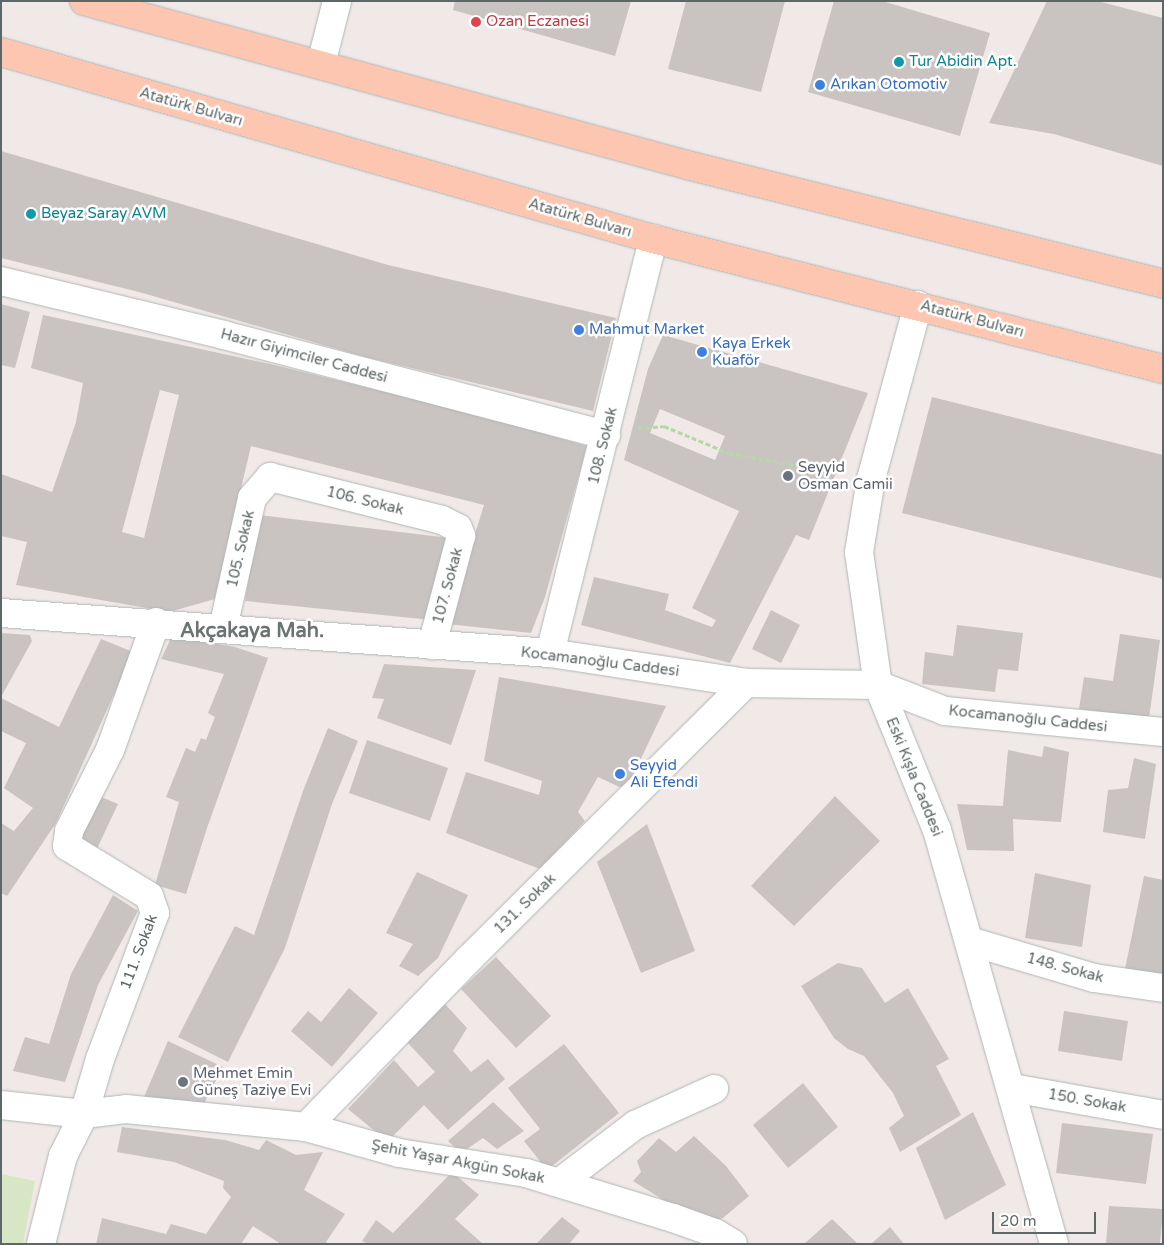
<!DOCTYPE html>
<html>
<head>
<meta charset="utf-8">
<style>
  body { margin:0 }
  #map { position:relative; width:1164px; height:1245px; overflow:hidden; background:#f0e9e7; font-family:"Varela Round",sans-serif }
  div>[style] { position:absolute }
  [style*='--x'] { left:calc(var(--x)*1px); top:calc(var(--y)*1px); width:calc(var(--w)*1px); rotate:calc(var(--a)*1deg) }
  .green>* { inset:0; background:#d7e6c5 }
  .building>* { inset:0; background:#c9c3c2 }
  .path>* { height:3px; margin-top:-1.5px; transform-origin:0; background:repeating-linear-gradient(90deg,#b6d8a8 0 5px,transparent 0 7.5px) }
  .roads { filter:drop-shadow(0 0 1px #afb6b6) drop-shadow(0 0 1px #afb6b6) }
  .street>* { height:28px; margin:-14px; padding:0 14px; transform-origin:14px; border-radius:14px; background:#fff }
  .secondary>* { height:28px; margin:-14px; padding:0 14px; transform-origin:14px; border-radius:14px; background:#fff }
  .primary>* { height:28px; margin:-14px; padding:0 14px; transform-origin:14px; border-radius:14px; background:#fcc6b0 }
  .dots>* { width:14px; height:14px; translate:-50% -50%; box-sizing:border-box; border:2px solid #fff; border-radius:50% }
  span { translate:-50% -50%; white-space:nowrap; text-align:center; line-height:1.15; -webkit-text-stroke:5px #fff; paint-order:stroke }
  .health-label { font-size:15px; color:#be3a42 }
  .left { translate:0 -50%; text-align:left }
  .culture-label { font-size:15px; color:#0d838f }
  .shop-label { font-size:15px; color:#366cbe }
  .street-label { font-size:15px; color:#5e6767 }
  .worship-label { font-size:15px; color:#5b616d }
  .district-label { font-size:20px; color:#6a7473; font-weight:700 }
  .frame { position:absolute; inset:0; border:2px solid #5e6767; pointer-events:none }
  .scale { position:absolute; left:992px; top:1212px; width:104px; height:22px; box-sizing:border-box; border:2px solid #5e6767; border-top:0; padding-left:6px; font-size:15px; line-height:18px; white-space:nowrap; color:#5e6767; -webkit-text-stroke:4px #fff; paint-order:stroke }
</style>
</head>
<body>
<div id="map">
  <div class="green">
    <i style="clip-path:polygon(1px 1174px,35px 1181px,23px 1244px,1px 1244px)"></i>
  </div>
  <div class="building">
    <i style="clip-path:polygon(455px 1px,631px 1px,615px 56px,453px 10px)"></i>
    <i style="clip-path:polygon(686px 1px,785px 1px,761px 92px,668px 69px)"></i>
    <i style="clip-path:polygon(834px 1px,882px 1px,990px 33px,960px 136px,808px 92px)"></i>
    <i style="clip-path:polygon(1047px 1px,1097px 1px,1163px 18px,1163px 166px,1054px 134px,989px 123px)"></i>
    <i style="clip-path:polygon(1px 151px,388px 265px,616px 318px,593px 411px,365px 357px,139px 292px,1px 258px)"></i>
    <i style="clip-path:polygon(1px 304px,30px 312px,15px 368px,1px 365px)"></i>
    <i style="clip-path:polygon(evenodd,43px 315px,270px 364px,456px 409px,587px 446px,545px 597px,531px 633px,447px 624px,484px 505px,251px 446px,215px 599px,169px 612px,16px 585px,27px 542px,1px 536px,1px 474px,52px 492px,76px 422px,83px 383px,31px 368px,43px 315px,160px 390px,179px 395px,144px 538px,122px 532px,160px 390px)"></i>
    <i style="clip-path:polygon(evenodd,663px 335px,868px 393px,809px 540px,796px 535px,730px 663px,581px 625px,594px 577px,669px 594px,665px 610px,712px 627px,716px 620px,692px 608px,739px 511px,624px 460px,648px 369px,663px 335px,660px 409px,725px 436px,715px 460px,650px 433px,660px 409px)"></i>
    <i style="clip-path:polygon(932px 397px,1163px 455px,1163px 579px,902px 513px)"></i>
    <i style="clip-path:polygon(259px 515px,450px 538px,432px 620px,245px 601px)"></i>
    <i style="clip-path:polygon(771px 610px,800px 625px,781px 663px,752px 649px)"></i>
    <i style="clip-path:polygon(957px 625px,1023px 633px,1018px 671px,998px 669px,995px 692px,922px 684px,925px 652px,953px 656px)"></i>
    <i style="clip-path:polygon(1px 633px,30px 635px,32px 641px,1px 697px)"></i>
    <i style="clip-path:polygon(1120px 634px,1160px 640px,1149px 718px,1079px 709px,1084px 677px,1113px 681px)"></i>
    <i style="clip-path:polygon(172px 636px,235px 647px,268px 658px,207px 828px,186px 894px,155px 885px,179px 802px,166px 797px,186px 748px,195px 752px,201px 738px,206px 740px,215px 717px,208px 713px,224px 674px,161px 659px)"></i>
    <i style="clip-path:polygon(101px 639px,133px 652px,56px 823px,7px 896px,1px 893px,1px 823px,14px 831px,33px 808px,4px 788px,26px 743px,1px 731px,1px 698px,59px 727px)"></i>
    <i style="clip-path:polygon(384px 664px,476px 670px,451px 745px,377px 718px,384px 699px,372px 698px)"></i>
    <i style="clip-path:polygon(499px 677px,666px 706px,626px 790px,598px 777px,578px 812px,585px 821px,540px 869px,446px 833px,466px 772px,539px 795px,542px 781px,484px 761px)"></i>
    <i style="clip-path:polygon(328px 728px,358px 741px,332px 804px,285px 948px,228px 1062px,178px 1037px,235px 926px,254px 935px,303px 791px)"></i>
    <i style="clip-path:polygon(367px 740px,448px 768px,430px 821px,349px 793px)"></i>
    <i style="clip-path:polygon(1044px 746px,1069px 752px,1061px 822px,1013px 819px,1014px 851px,967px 850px,957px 804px,1003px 806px,1008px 750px,1042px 757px)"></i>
    <i style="clip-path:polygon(1134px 758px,1156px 764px,1145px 839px,1103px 832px,1108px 790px,1128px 788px)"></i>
    <i style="clip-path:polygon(94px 794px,118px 804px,95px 853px,72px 842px)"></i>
    <i style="clip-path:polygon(835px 796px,880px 841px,794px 926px,751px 886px)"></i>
    <i style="clip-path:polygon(647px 824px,695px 951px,641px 973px,597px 862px)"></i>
    <i style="clip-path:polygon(417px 872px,468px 895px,438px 958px,418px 976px,399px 966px,413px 944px,386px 933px)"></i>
    <i style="clip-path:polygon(1035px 873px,1091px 885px,1082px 947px,1025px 938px)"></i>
    <i style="clip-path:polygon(1144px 876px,1163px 880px,1163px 976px,1125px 969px)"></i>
    <i style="clip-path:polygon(113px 895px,138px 911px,98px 985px,65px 1082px,13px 1071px,25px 1037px,49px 1044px,71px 974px)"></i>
    <i style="clip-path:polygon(496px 957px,551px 1016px,516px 1048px,461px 989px)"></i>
    <i style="clip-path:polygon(838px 963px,862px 968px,885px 1003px,908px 988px,949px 1059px,936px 1066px,961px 1115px,900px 1152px,889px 1128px,904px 1116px,893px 1093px,864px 1056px,848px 1049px,834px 1038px,801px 986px)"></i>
    <i style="clip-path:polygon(349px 988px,378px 1013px,332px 1067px,291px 1031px,308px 1011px,321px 1022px)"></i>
    <i style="clip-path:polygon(445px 1004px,467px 1028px,453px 1051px,471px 1072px,488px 1059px,505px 1079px,448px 1130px,424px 1105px,392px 1137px,376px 1132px,348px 1109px,394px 1060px,418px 1087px,435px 1072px,407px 1042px)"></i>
    <i style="clip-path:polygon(1064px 1011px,1128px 1021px,1122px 1061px,1058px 1051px)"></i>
    <i style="clip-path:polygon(168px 1041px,223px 1067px,199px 1113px,144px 1097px)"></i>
    <i style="clip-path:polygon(564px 1044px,619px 1113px,547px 1170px,524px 1141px,540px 1129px,508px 1088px)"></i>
    <i style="clip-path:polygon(803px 1083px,838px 1127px,788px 1168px,753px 1125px)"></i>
    <i style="clip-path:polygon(493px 1102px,524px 1131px,497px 1149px,483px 1138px,461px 1153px,448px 1141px)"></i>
    <i style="clip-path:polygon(973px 1112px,1006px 1185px,945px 1220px,916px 1148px)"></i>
    <i style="clip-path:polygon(1062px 1123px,1153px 1134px,1146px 1184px,1056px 1173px)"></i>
    <i style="clip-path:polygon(122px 1127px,225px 1140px,259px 1150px,266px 1140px,296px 1155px,323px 1152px,304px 1190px,345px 1214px,326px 1242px,328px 1244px,281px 1244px,253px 1226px,241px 1244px,96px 1244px,102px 1218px,166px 1234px,171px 1224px,206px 1234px,231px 1197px,223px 1188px,224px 1181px,174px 1162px,117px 1152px)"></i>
    <i style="clip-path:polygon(694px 1136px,726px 1166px,749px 1196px,723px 1218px,712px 1222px,676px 1208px,633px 1181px,641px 1172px,637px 1161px,659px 1138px,676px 1152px)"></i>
    <i style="clip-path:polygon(452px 1172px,479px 1195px,455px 1219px,483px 1244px,368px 1244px,362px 1241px,376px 1220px,393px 1233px)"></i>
    <i style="clip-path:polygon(1109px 1206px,1163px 1209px,1160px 1244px,1106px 1244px)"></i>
    <i style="clip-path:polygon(562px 1217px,580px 1231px,569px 1244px,536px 1244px)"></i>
    <i style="clip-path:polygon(832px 1219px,858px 1244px,804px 1244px)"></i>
    <i style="clip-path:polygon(890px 1227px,904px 1244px,871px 1244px)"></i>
  </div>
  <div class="path">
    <i style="--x:638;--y:428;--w:26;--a:-4"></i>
    <i style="--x:664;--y:426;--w:70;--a:22.6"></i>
    <i style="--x:729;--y:453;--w:112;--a:10.3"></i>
  </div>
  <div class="roads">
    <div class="street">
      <i style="--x:1;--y:281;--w:229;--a:13.6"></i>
      <i style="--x:224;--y:335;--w:395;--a:14.7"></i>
      <i style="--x:223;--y:628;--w:133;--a:-77.4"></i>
      <i style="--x:252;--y:498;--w:28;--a:-49"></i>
      <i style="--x:270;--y:477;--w:177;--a:14"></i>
      <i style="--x:442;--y:520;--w:18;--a:27"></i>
      <i style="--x:458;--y:528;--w:9;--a:69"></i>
      <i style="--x:461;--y:536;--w:113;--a:104.9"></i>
      <i style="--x:550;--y:653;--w:427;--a:-76"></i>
      <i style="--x:969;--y:941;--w:130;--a:16.5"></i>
      <i style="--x:1094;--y:978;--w:70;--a:8.2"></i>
      <i style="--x:1012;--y:1088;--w:153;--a:10.1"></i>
      <i style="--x:1;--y:1105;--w:83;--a:6.2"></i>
      <i style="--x:84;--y:1114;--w:42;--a:-6.8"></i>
      <i style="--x:126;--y:1109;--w:181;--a:5.7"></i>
      <i style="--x:306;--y:1127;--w:97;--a:15.6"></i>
      <i style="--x:399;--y:1153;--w:129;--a:8.9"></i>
      <i style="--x:526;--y:1173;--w:154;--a:17"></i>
      <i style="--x:673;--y:1218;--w:45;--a:19.7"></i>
      <i style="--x:715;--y:1233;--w:21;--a:31"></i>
      <i style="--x:306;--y:1127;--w:234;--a:-45.9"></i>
      <i style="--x:469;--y:959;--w:391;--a:-44.9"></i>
      <i style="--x:559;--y:1183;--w:96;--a:-37.3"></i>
      <i style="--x:635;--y:1125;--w:87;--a:-24.5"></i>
      <i style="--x:41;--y:1244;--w:91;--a:-76"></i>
      <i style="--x:63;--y:1156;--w:47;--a:-63.4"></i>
      <i style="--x:84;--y:1114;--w:57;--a:-73.8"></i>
      <i style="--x:100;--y:1059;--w:156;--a:-69.4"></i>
      <i style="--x:155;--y:913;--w:18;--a:-109"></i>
      <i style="--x:149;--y:896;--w:96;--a:-148.6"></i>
      <i style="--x:67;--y:846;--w:15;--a:-82"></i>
      <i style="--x:69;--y:831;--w:91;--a:-63.2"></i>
      <i style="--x:110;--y:750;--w:136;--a:-70.2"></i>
    </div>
    <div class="secondary">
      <i style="--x:321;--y:64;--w:65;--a:-75.7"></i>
      <i style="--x:918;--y:305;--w:180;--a:105.1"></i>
      <i style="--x:871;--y:479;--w:74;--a:99.3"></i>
      <i style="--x:859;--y:552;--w:134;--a:81.9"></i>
      <i style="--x:878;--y:685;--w:157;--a:67.9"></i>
      <i style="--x:937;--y:830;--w:430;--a:74.2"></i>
      <i style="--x:1;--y:613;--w:550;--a:4.17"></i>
      <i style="--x:550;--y:653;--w:198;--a:8.7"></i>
      <i style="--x:746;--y:683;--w:132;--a:0.9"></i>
      <i style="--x:878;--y:685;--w:72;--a:21.2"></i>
      <i style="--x:945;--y:711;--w:219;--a:5.5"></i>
    </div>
    <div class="primary">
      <i style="--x:84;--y:1;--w:625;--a:15.21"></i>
      <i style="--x:687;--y:165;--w:491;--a:14"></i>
      <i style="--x:1;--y:52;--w:678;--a:16"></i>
      <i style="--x:653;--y:239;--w:526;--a:14.3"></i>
    </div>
  </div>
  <div class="dots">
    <i style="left:476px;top:22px;background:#e0444e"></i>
    <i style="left:899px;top:62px;background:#0f9aa8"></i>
    <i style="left:820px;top:85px;background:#3f7fe0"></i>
    <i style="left:31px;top:214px;background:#0f9aa8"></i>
    <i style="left:579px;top:330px;background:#3f7fe0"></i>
    <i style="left:702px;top:352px;background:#3f7fe0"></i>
    <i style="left:788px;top:476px;background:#6b7280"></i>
    <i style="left:620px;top:774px;background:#3f7fe0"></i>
    <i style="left:183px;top:1082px;background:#6b7280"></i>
  </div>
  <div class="health-label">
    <span class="left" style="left:486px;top:22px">Ozan Eczanesi</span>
  </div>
  <div class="culture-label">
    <span class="left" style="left:909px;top:62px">Tur Abidin Apt.</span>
    <span class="left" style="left:41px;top:214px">Beyaz Saray AVM</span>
  </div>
  <div class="shop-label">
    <span class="left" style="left:830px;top:85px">Arıkan Otomotiv</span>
    <span class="left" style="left:589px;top:330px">Mahmut Market</span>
    <span class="left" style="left:712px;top:352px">Kaya Erkek<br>Kuaför</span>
    <span class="left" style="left:630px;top:774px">Seyyid<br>Ali Efendi</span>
  </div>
  <div class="street-label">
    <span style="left:191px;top:107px;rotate:16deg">Atatürk Bulvarı</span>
    <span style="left:580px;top:218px;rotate:16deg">Atatürk Bulvarı</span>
    <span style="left:972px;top:319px;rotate:15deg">Atatürk Bulvarı</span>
    <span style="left:304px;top:356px;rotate:15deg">Hazır Giyimciler Caddesi</span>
    <span style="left:603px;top:446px;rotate:-76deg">108. Sokak</span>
    <span style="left:365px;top:501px;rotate:14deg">106. Sokak</span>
    <span style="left:241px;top:549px;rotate:-77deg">105. Sokak</span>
    <span style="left:448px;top:586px;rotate:-75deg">107. Sokak</span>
    <span style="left:600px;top:662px;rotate:7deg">Kocamanoğlu Caddesi</span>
    <span style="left:1028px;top:719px;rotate:6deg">Kocamanoğlu Caddesi</span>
    <span style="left:914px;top:777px;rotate:68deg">Eski Kışla Caddesi</span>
    <span style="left:525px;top:904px;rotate:-44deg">131. Sokak</span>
    <span style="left:139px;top:952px;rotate:-69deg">111. Sokak</span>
    <span style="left:1065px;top:968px;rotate:15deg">148. Sokak</span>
    <span style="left:1087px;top:1101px;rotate:10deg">150. Sokak</span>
    <span style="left:458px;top:1162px;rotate:11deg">Şehit Yaşar Akgün Sokak</span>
  </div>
  <div class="worship-label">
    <span class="left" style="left:798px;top:476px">Seyyid<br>Osman Camii</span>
    <span class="left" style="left:193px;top:1082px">Mehmet Emin<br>Güneş Taziye Evi</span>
  </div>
  <div class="district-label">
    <span style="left:252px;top:631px">Akçakaya Mah.</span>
  </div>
  <div class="frame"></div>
  <div class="scale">20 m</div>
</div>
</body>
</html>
